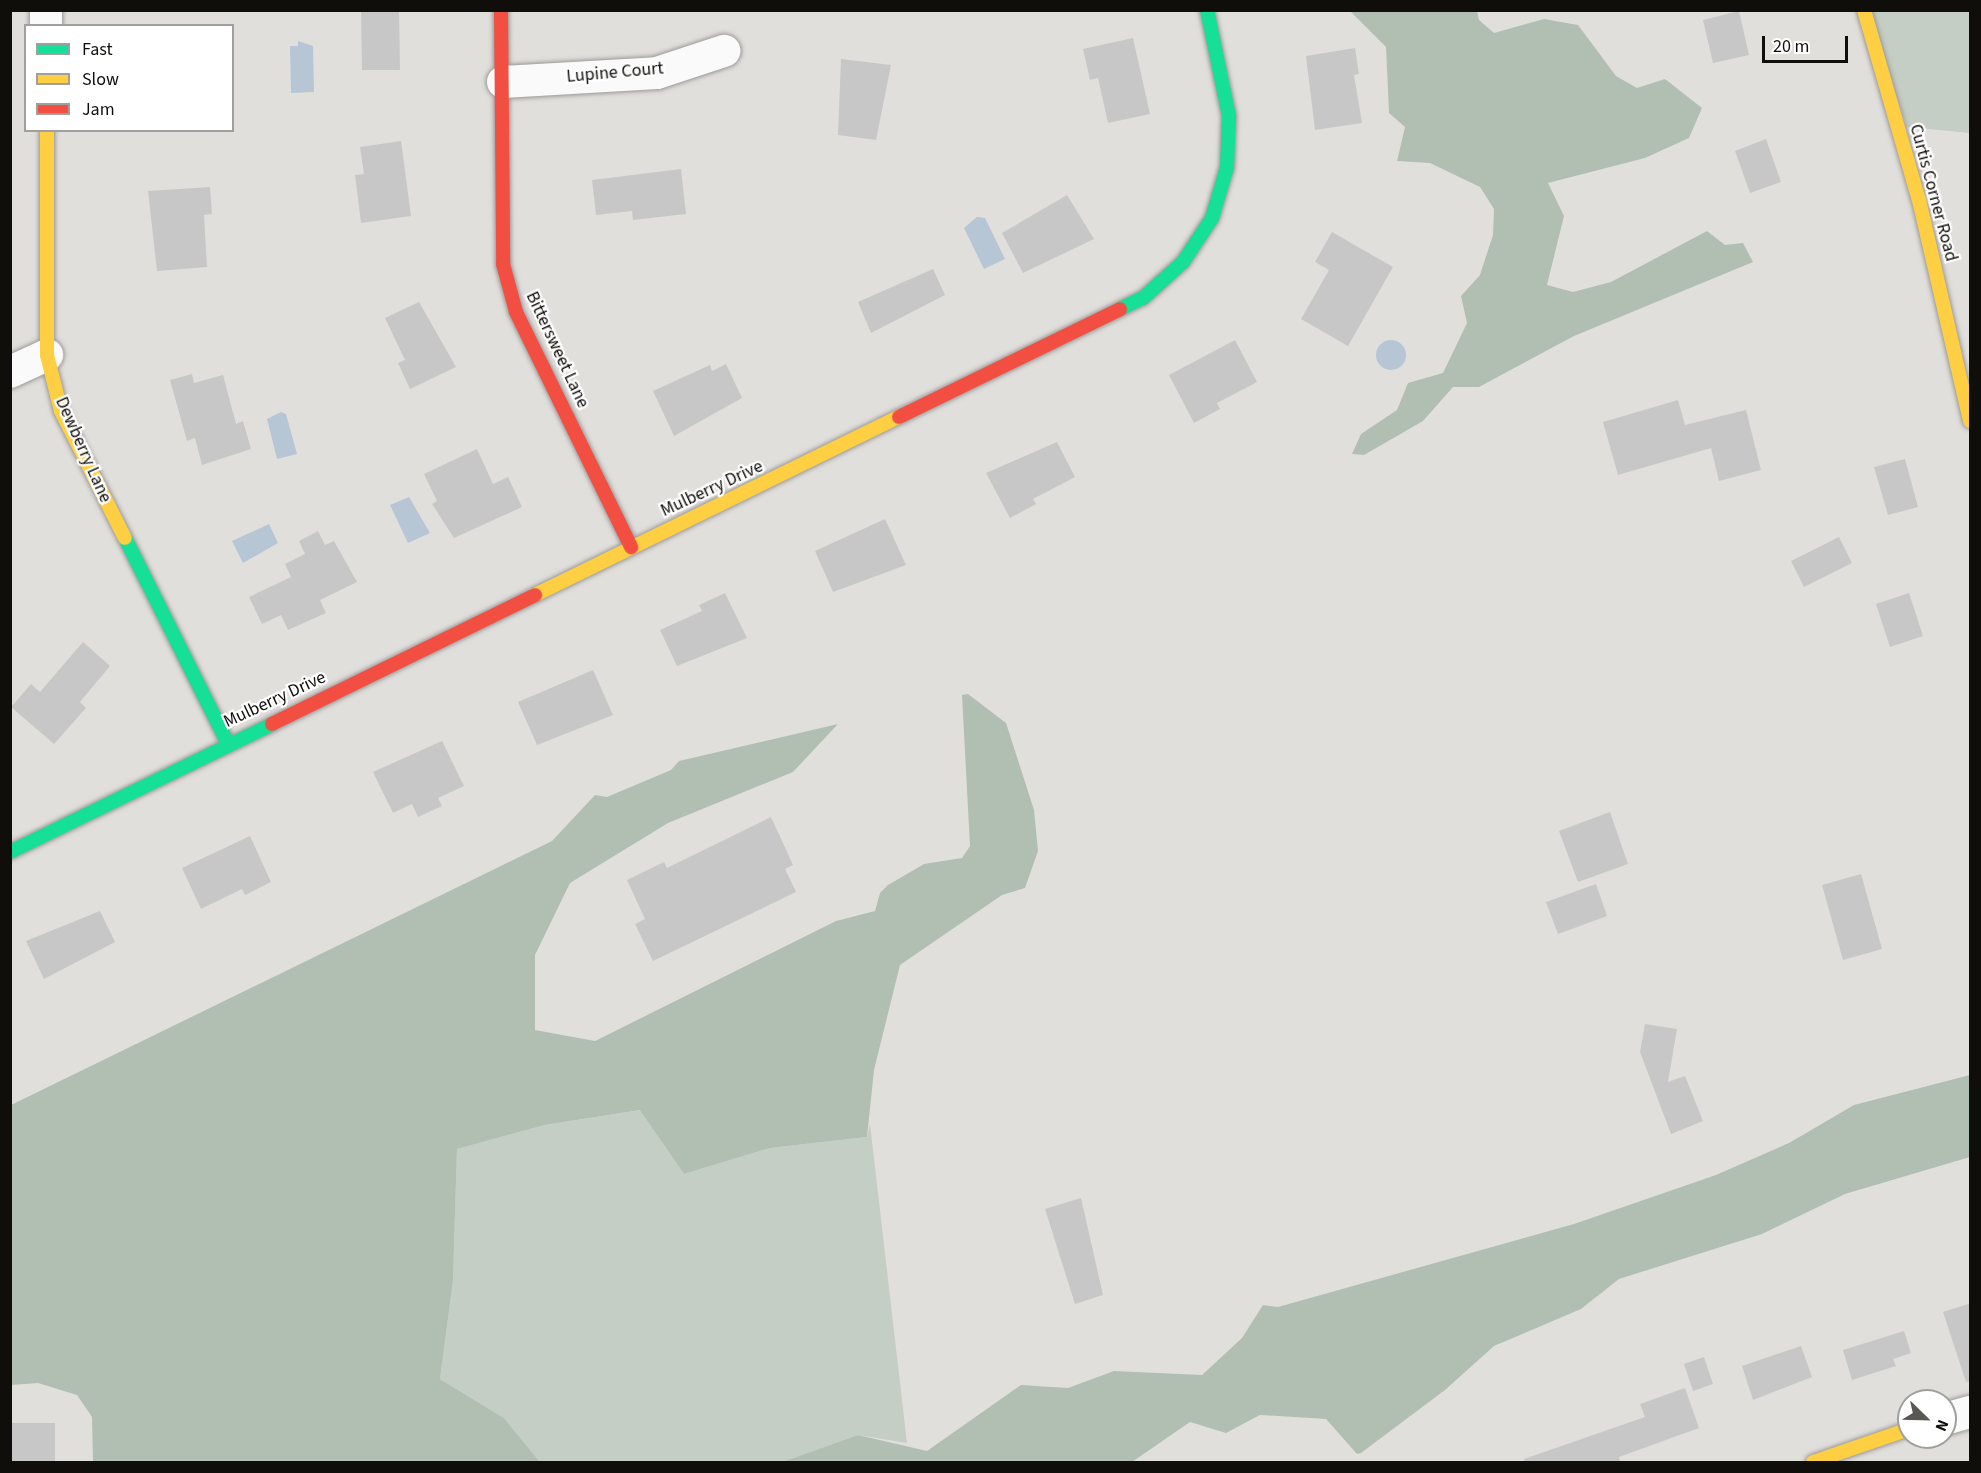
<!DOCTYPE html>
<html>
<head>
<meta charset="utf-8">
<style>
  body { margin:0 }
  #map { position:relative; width:1981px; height:1473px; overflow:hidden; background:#e1dfdc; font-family:"Source Sans 3",sans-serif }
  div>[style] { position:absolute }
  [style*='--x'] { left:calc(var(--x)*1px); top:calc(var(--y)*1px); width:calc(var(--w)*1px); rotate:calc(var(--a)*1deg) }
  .green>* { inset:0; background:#c4cec5 }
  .forest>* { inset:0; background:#b1bfb3 }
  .water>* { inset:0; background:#b6c6d5 }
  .round { border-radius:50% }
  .building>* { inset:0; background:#c8c7c7 }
  .roads { filter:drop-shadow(0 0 2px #9c9a98) drop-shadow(0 0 2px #9c9a98) }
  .street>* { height:32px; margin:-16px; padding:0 16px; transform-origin:16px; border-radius:16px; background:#fafafa }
  .fast>* { height:14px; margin:-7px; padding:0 7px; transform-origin:7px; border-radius:7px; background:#16e098 }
  .slow>* { height:14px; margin:-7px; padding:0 7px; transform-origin:7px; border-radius:7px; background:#ffcf43 }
  .jam>* { height:14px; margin:-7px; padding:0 7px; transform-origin:7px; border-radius:7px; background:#f24e42 }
  span { translate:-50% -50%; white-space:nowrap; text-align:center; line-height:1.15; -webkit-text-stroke:4.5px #fff; paint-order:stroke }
  .street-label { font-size:18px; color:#0f0e0b }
  .frame { position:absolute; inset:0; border:12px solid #0f0e0b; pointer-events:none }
  .legend { position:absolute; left:24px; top:24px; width:210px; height:108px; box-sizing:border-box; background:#fff; border:2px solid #9f9f9d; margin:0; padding:8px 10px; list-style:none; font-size:18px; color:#0f0e0b }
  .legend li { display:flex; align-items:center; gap:12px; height:30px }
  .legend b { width:30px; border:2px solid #9f9f9d }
  .north { position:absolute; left:1897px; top:1389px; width:60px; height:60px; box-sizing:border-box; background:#fff; border:2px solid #9f9f9d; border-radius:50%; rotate:113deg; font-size:16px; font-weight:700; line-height:24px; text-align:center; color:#0f0e0b }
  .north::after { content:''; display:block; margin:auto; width:21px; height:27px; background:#585754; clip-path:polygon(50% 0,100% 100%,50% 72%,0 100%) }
  .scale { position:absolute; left:1762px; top:36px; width:86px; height:27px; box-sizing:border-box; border:3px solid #0f0e0b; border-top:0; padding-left:8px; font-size:18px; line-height:21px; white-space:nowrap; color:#0f0e0b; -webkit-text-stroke:4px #fff; paint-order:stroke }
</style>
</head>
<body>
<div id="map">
  <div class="green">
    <i style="clip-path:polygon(1869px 11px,1970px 11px,1970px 133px,1907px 127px)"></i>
    <i style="clip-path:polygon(641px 1110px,684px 1174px,770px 1148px,867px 1137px,870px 1124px,907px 1443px,858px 1435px,782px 1462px,540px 1462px,504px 1418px,440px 1379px,453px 1281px,457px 1149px,545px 1125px)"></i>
  </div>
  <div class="forest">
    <i style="clip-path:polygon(1350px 11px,1477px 11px,1479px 20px,1494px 33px,1544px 19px,1578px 25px,1616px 76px,1637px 88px,1665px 79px,1702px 108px,1689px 138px,1645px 158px,1548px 183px,1564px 216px,1547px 285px,1573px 292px,1611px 282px,1707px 231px,1725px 245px,1743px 243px,1753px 262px,1574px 336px,1479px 387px,1453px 387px,1423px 421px,1364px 455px,1352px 454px,1361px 434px,1397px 410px,1408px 383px,1443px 373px,1467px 323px,1461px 296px,1480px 275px,1493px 235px,1494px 209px,1480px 187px,1430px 163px,1397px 161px,1405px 127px,1389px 113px,1386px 47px)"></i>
    <i style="clip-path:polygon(968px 694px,1006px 723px,1034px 810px,1038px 851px,1025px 888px,1002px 895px,900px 965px,874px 1070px,867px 1137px,770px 1148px,684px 1174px,640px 1110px,545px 1125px,457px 1149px,453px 1281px,440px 1379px,504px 1418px,540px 1462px,93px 1462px,92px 1417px,77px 1395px,38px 1383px,11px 1385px,11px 1105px,552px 841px,595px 795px,607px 797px,671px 770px,679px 761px,838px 724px,793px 772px,668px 823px,570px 883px,535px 955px,535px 1030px,595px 1041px,836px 921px,875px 911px,880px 893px,888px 885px,924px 864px,962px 858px,970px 846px,962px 695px)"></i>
    <i style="clip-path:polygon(1970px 1075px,1970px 1157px,1845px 1194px,1762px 1234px,1619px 1279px,1581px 1309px,1494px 1346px,1445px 1390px,1361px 1453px,1357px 1454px,1326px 1419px,1260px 1415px,1226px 1433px,1190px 1422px,1132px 1462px,782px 1462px,858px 1435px,927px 1451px,1021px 1385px,1068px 1388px,1114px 1371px,1202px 1375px,1242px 1338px,1263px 1305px,1278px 1307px,1574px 1224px,1716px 1175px,1789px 1143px,1854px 1105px)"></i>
  </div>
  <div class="water">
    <i style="clip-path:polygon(298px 41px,313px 46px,314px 92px,291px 93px,290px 46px,298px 46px)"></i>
    <i style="clip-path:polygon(977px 217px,985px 218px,1005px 259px,984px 269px,964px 228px)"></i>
    <i class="round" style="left:1376px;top:340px;width:30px;height:30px"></i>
    <i style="clip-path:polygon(281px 412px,286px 414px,297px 454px,277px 459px,267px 419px)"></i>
    <i style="clip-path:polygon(409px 497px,430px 533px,408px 543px,390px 505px)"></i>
    <i style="clip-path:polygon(269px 524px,278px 543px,243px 563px,232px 541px)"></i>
  </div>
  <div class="building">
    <i style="clip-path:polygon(361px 10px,399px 10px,400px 70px,362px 70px)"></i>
    <i style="clip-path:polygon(1739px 11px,1749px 55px,1713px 63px,1703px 20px)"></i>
    <i style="clip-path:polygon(1133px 38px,1150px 114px,1108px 123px,1098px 78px,1090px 80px,1083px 49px)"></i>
    <i style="clip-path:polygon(1355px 48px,1359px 74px,1354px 75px,1362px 123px,1315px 130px,1306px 56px)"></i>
    <i style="clip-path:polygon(841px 59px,891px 65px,876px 140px,838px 135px)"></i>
    <i style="clip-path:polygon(1766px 139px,1781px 182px,1750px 193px,1735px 151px)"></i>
    <i style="clip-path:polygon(401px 141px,411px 216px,361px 223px,355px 175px,364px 174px,360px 147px)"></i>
    <i style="clip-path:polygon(681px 169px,686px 214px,633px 220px,632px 211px,596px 215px,592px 180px)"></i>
    <i style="clip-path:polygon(210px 187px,212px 214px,204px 215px,207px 267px,157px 271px,148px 191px)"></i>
    <i style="clip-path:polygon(1067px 195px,1094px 239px,1023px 273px,1002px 233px)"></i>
    <i style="clip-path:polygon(1332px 232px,1393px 267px,1348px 346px,1301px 319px,1329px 270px,1315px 262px)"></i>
    <i style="clip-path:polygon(933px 269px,945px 295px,871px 333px,858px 302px)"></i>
    <i style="clip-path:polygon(419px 302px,456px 367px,410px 389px,398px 363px,405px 360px,385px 318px)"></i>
    <i style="clip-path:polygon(1235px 340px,1257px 382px,1217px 403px,1220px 409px,1194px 423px,1169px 375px)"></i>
    <i style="clip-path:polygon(726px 364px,742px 398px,674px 436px,653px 391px,710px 365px,712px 371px)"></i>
    <i style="clip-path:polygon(192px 374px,194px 383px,223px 375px,236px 424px,243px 421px,251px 449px,202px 465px,195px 438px,187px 441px,170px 380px)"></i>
    <i style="clip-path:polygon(1678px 400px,1685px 425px,1746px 410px,1761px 470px,1719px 481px,1711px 448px,1618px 475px,1603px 422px)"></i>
    <i style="clip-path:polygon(1057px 442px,1075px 477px,1033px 499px,1036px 504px,1010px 518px,986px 473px)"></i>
    <i style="clip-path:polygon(477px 449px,493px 484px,508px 477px,522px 507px,454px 538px,432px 504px,437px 501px,424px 474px)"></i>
    <i style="clip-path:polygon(1905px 459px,1918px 507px,1888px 515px,1874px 467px)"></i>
    <i style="clip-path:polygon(885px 519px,906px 565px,833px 592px,815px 551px)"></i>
    <i style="clip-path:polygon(318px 531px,325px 545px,334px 541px,357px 582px,320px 600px,326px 613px,288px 630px,281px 615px,262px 624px,249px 597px,291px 577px,285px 564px,305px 554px,299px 541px)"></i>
    <i style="clip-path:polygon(1839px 537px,1852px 563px,1804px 587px,1791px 561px)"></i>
    <i style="clip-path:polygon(725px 593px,747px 638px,677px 666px,660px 630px,702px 611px,699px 605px)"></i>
    <i style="clip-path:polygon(1909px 593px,1923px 636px,1890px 647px,1876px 604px)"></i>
    <i style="clip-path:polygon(83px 642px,110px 666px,80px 702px,86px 708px,54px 744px,11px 707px,31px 684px,40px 692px)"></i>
    <i style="clip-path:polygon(593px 670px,613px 715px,537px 745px,518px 702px)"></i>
    <i style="clip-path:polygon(442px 741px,464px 786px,438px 798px,442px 806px,418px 817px,412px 804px,393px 813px,373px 772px)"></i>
    <i style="clip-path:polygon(1610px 812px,1628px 864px,1578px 882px,1559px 831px)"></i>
    <i style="clip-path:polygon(771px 817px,793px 865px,785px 869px,796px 892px,653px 961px,635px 924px,645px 919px,627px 880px,664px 862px,667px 868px)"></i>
    <i style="clip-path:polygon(250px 836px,271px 882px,245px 895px,242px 889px,201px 909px,182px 868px)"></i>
    <i style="clip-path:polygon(1861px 874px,1882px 949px,1843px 960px,1822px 885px)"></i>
    <i style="clip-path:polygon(1596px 884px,1607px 916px,1558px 934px,1546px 902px)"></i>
    <i style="clip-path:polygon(100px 911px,115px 942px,44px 979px,26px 941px)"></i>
    <i style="clip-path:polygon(1645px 1024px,1677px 1029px,1668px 1082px,1685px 1076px,1703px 1121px,1671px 1134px,1640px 1052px)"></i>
    <i style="clip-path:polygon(1081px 1198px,1103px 1295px,1075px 1304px,1045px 1209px)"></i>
    <i style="clip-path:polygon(1971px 1303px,1971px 1381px,1966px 1382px,1943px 1312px)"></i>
    <i style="clip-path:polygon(1904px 1331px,1911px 1353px,1893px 1359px,1896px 1366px,1852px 1380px,1843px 1350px)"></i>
    <i style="clip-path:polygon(1801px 1346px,1812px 1377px,1753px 1400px,1742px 1366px)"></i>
    <i style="clip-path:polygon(1704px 1357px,1713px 1384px,1693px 1391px,1684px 1364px)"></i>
    <i style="clip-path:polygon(1685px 1388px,1699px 1428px,1619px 1457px,1620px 1462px,1525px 1462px,1524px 1459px,1645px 1417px,1640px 1404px)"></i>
    <i style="clip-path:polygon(12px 1423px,55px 1423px,55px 1462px,10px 1462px)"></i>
  </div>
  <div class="roads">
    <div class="street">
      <i style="--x:46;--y:10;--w:16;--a:90"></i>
      <i style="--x:503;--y:82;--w:154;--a:-3.3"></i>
      <i style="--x:657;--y:73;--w:71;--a:-18.2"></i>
      <i style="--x:10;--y:372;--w:41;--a:-24.7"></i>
      <i style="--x:1945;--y:1419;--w:26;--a:-16"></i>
    </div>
    <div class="fast">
      <i style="--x:1120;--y:309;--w:25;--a:-26"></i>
      <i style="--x:1143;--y:298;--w:54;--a:-42"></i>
      <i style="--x:1183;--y:262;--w:53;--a:-56.6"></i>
      <i style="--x:1212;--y:218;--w:53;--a:-73.6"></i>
      <i style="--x:1227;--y:167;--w:51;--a:-87.8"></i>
      <i style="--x:1229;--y:116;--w:108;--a:-101.7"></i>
      <i style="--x:125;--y:538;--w:228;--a:63.4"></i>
      <i style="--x:10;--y:852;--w:292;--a:-26"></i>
    </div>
    <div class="slow">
      <i style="--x:1864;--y:10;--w:198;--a:73.9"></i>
      <i style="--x:1919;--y:200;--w:227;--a:77"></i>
      <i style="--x:47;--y:130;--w:225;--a:90"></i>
      <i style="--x:47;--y:355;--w:58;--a:76"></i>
      <i style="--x:61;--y:411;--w:142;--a:63.3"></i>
      <i style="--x:535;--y:595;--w:405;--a:-26.1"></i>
      <i style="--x:1813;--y:1462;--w:102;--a:-19"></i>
    </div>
    <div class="jam">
      <i style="--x:501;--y:10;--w:254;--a:89.5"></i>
      <i style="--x:503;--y:264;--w:50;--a:74.8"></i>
      <i style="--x:516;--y:312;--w:262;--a:63.9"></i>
      <i style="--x:899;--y:417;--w:246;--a:-26"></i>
      <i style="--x:272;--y:724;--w:293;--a:-26.1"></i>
    </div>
  </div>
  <div class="street-label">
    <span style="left:615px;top:73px;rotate:-5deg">Lupine Court</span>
    <span style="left:1933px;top:193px;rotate:75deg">Curtis Corner Road</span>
    <span style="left:557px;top:350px;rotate:65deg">Bittersweet Lane</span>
    <span style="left:83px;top:450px;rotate:66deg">Dewberry Lane</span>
    <span style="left:712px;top:489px;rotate:-25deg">Mulberry Drive</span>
    <span style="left:275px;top:700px;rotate:-25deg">Mulberry Drive</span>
  </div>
  <div class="frame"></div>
  <ul class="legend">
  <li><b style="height:8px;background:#16e098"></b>Fast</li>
  <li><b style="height:8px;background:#ffcf43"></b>Slow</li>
  <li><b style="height:8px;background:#f24e42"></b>Jam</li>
  </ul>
  <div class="north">N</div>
  <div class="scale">20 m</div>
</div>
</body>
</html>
